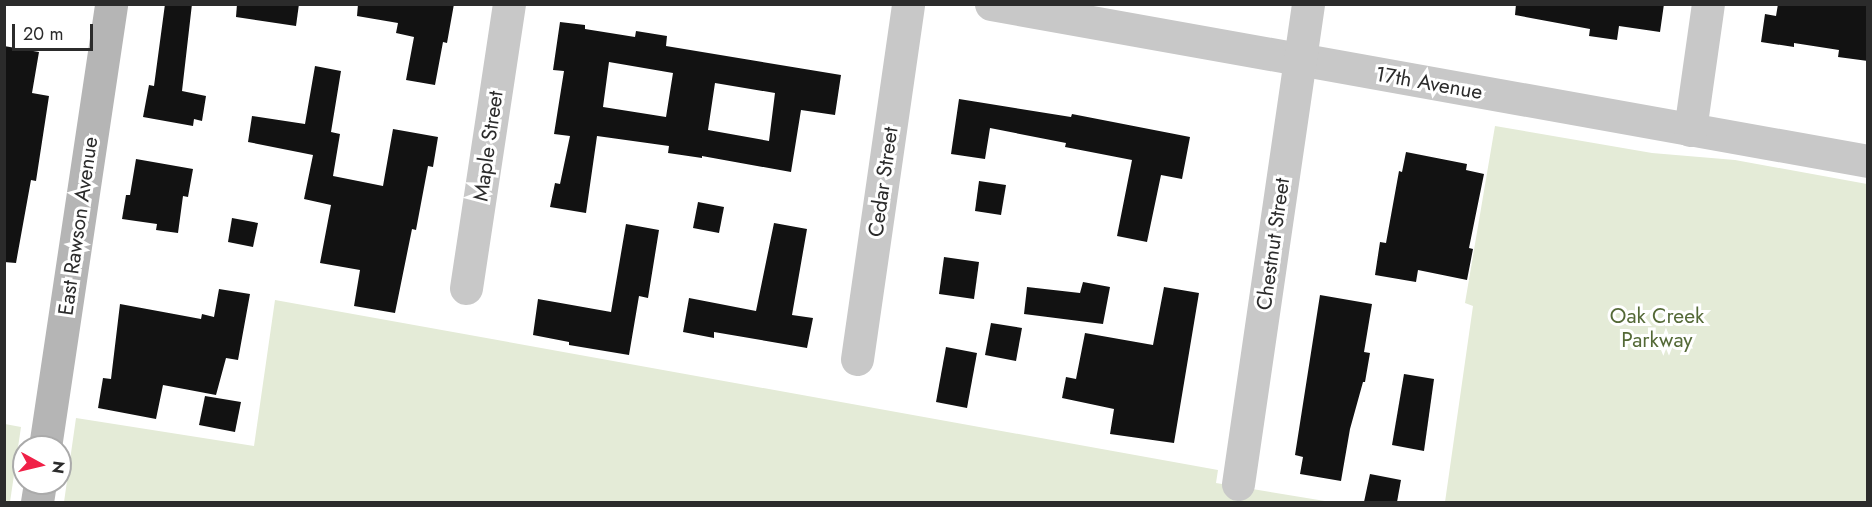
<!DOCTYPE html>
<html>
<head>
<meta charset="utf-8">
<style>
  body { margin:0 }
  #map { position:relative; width:1872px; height:507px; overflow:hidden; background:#fff; font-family:Jost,sans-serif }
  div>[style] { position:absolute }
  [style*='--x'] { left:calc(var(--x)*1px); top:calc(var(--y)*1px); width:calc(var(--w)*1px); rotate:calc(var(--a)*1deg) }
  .green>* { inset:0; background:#e4ebd7 }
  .building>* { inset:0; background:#121212 }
  .minor>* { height:33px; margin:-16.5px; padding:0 16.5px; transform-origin:16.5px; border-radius:16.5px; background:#c8c8c8 }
  .secondary>* { height:33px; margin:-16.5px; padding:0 16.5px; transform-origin:16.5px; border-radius:16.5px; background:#b5b5b5 }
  span { translate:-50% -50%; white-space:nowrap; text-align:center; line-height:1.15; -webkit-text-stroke:6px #fff; paint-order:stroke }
  .street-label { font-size:21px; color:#2b2b2b }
  .park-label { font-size:21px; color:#546937 }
  .frame { position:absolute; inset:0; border:6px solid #2b2b2b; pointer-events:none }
  .north { position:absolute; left:12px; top:435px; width:60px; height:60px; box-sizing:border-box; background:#fff; border:2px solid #aaa; border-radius:50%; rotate:98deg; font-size:16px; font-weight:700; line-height:24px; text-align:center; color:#2b2b2b }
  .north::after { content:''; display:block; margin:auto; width:21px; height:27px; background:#f02047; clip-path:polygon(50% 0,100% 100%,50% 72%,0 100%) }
  .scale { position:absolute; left:12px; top:24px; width:81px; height:27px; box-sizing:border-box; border:3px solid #2b2b2b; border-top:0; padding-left:8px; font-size:18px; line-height:21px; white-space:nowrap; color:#2b2b2b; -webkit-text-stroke:4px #fff; paint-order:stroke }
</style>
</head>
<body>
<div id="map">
  <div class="green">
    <i style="clip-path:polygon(1495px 126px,1652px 153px,1735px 160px,1867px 184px,1867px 502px,1445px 502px,1473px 306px,1465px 303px)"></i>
    <i style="clip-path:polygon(275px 300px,1218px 470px,1216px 483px,1331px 502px,64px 502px,76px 418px,254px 446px)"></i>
    <i style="clip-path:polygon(5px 424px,21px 427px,10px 502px,5px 502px)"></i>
  </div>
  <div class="building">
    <i style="clip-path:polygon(165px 4px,192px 4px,182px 91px,206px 96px,202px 121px,194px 119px,193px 126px,143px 117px,149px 85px,154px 86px)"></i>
    <i style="clip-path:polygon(237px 4px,299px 4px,296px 26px,236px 17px)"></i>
    <i style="clip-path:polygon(358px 4px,454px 4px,447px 43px,443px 42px,435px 85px,406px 80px,414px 37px,396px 33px,398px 23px,357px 16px)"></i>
    <i style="clip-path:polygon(1516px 4px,1664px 4px,1660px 32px,1619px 26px,1617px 40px,1589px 36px,1590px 29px,1515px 15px)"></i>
    <i style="clip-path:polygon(1778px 4px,1868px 4px,1868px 61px,1838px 57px,1839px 50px,1794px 43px,1794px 47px,1761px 42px,1765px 14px,1776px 16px)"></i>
    <i style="clip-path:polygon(evenodd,560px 22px,585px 25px,585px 29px,635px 37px,636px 31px,667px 36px,666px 46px,841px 75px,835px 115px,801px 110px,791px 172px,702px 156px,702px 158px,668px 153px,669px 146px,597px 136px,586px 213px,550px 207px,555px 183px,560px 184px,570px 136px,554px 134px,564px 71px,553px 70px,560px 22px,609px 62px,673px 73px,666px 117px,603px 107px,609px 62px,560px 22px,715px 83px,775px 93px,769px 141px,708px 130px,715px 83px)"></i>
    <i style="clip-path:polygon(4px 46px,39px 52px,32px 93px,49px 96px,36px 181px,31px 180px,16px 263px,4px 262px)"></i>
    <i style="clip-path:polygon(315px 66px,341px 71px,331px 132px,340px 134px,333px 176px,383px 186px,393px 129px,438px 137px,433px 167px,428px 166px,416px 230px,412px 229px,395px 313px,354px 306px,360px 270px,320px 263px,331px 205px,304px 199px,313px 155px,248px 142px,252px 116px,305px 124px)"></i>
    <i style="clip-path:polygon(959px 99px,1071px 117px,1072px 114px,1190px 137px,1182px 179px,1161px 175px,1147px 242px,1117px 236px,1132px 160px,1065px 147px,1066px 143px,990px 128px,985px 159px,951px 154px)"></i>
    <i style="clip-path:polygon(1406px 152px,1467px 164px,1466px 170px,1484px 174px,1469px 248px,1473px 249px,1467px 280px,1418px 270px,1416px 282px,1375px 275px,1380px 242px,1386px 243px,1399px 171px,1402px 172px)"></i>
    <i style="clip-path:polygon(136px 159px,193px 169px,188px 197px,183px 196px,178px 233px,156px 230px,157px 224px,122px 219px,126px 195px,130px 195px)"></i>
    <i style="clip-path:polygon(979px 181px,1006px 185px,1001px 215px,975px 211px)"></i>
    <i style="clip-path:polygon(698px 202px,724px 207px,719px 233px,693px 228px)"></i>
    <i style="clip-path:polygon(232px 218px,258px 223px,253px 247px,228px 242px)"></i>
    <i style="clip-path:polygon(774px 223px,807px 229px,792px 315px,813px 318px,807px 348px,714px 332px,714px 338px,683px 332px,689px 298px,756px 311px)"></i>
    <i style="clip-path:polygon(626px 224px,659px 230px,648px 298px,639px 296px,629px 355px,569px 345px,569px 342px,533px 335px,538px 299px,611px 312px)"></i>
    <i style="clip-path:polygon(944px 257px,979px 262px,974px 299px,939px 294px)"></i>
    <i style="clip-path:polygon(1083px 282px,1110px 287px,1103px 324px,1024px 314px,1027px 287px,1080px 293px)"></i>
    <i style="clip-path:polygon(1164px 287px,1199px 293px,1174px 443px,1110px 434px,1114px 409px,1062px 398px,1066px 377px,1076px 379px,1085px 333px,1153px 345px)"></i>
    <i style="clip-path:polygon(219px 289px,250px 294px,238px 360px,226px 358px,216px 395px,163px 385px,156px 419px,98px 408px,103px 378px,111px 379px,120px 304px,201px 319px,202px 314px,214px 317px)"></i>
    <i style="clip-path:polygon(1320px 295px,1372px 304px,1364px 352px,1370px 353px,1365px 382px,1363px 382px,1350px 429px,1341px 481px,1300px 474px,1303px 457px,1295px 455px)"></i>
    <i style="clip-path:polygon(991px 323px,1022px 328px,1016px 361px,985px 355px)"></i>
    <i style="clip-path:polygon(946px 347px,977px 353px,967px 408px,936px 402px)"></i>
    <i style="clip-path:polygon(1404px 374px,1434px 379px,1424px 451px,1392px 445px)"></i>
    <i style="clip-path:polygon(205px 396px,241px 402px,235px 432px,199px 425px)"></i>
    <i style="clip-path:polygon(1370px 474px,1401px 480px,1397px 502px,1364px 502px)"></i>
  </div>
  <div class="minor">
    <i style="--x:991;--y:4;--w:891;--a:10.15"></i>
    <i style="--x:1690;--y:130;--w:127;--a:-81.9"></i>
    <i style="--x:466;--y:288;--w:287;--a:-81.4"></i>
    <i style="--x:857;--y:359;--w:359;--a:-81.8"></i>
    <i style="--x:1238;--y:484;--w:485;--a:-81.7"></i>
  </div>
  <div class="secondary">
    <i style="--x:45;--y:447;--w:448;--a:-81.5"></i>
    <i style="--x:37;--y:502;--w:19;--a:-81"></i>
  </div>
  <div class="street-label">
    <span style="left:1429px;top:83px;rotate:10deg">17th Avenue</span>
    <span style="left:488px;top:146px;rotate:-82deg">Maple Street</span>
    <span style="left:883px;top:182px;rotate:-82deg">Cedar Street</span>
    <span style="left:78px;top:226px;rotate:-82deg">East Rawson Avenue</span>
    <span style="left:1273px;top:244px;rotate:-82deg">Chestnut Street</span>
  </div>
  <div class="park-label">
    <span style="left:1657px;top:328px">Oak Creek<br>Parkway</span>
  </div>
  <div class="frame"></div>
  <div class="north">N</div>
  <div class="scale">20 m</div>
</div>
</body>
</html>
